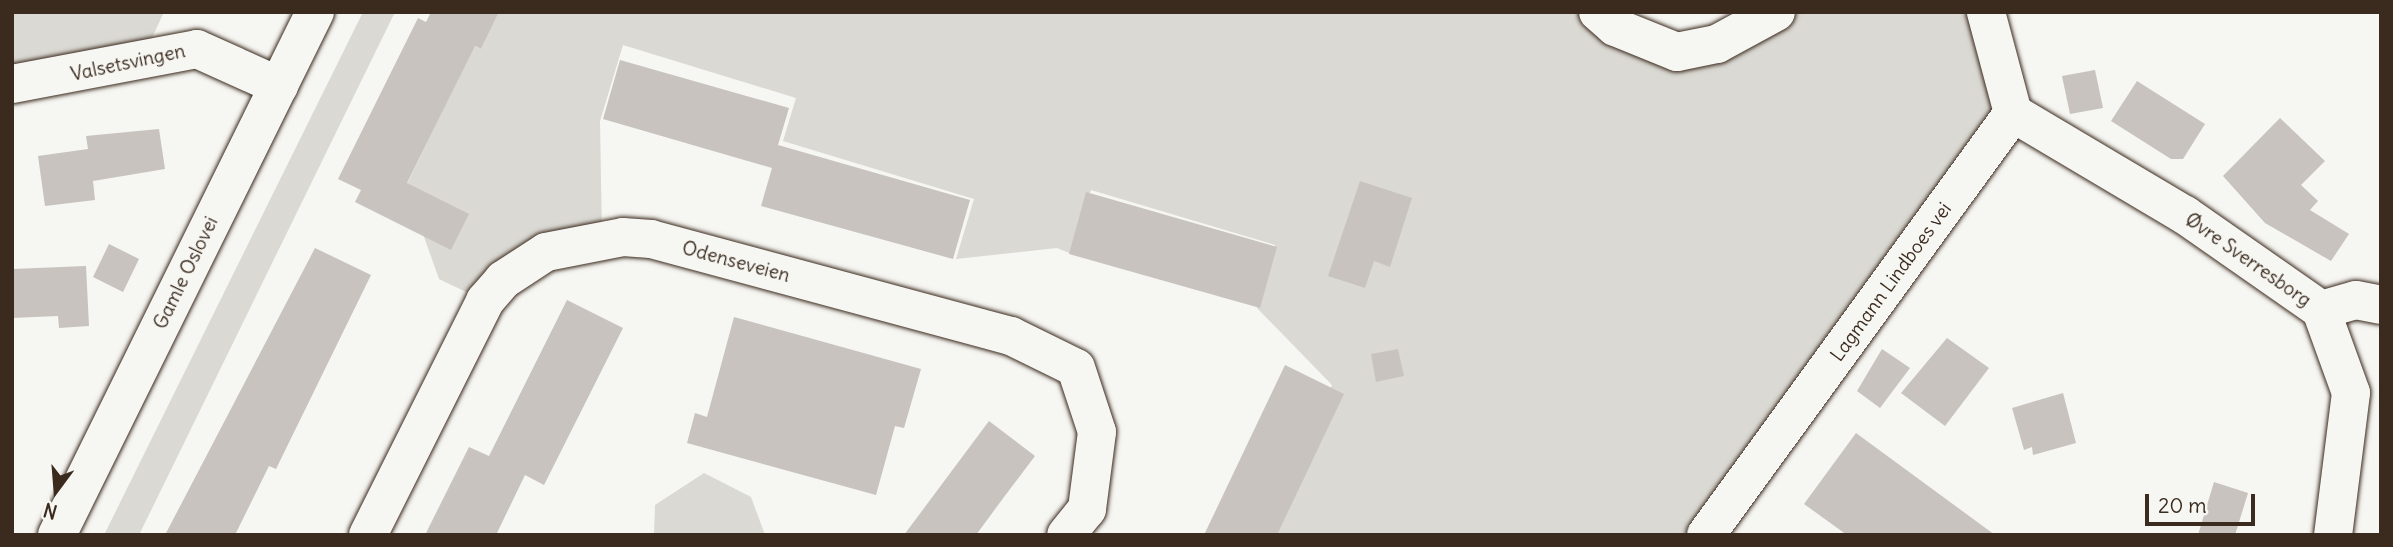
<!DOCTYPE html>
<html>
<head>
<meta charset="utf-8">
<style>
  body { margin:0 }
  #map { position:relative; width:2393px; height:547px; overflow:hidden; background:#f6f6f2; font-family:Delius,sans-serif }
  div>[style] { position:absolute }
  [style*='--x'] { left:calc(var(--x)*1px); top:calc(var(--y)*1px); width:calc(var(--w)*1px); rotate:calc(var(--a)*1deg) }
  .green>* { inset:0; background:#dad9d3 }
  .building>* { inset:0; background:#c8c3be }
  .roads { filter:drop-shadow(0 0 2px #3b2a1e) drop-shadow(0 0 2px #3b2a1e) }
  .minor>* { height:38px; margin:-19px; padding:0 19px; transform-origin:19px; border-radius:19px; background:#f6f6f2 }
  span { translate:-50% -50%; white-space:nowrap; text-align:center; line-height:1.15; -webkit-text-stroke:5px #f6f6f2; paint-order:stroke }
  .street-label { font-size:19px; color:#3b2a1e }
  .frame { position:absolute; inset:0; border:14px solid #3b2a1e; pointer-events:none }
  .north { position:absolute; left:21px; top:456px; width:70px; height:70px; -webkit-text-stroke:5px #f6f6f2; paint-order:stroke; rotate:196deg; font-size:19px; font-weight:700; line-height:28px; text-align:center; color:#3b2a1e }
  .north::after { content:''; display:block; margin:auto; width:24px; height:32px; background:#3b2a1e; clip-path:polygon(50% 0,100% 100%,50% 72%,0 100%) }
  .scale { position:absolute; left:2145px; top:494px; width:110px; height:32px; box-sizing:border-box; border:4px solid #3b2a1e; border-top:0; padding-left:9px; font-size:21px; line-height:24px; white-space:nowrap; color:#3b2a1e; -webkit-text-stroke:5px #f6f6f2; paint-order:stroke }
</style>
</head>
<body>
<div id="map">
  <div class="green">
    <i style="clip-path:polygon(12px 12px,164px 12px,151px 40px,12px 66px)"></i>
    <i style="clip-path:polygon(363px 12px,395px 12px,139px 535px,104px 535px)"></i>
    <i style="clip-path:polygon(499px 12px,1598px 12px,1677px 52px,1776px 12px,1986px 12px,2013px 113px,1706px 535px,1269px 535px,1332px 385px,1257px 308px,1275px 245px,1091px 190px,1072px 254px,1057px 248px,956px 259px,974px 199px,783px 141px,796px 98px,623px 45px,600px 121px,602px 238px,485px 301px,439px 279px,406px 186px,474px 46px,481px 49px)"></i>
    <i style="clip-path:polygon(704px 473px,751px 497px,765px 535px,654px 535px,655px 505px)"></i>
  </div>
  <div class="building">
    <i style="clip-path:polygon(431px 12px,499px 12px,481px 49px,475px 46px,407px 183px,469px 214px,451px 250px,355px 202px,361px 190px,338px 179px,418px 18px,426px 22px)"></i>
    <i style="clip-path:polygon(620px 60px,789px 108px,778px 145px,970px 200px,953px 259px,761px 206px,772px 168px,603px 119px)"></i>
    <i style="clip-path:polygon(2095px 70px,2103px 108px,2070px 114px,2062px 76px)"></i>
    <i style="clip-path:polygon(2137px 81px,2205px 124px,2183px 159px,2171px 159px,2111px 121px)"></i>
    <i style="clip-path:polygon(2280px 118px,2325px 161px,2301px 185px,2318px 201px,2310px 210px,2349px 234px,2331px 261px,2265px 223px,2223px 176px)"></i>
    <i style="clip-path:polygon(159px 129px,165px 169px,93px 181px,95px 200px,45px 206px,38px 156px,88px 149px,86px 136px)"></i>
    <i style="clip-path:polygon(1360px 181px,1412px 198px,1390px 267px,1374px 261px,1365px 288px,1328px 276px)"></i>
    <i style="clip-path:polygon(1086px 192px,1277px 247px,1260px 308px,1069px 254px)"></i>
    <i style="clip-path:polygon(109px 244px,139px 259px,123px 292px,93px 277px)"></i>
    <i style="clip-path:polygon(315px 248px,371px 275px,276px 469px,269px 466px,235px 535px,165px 535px)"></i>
    <i style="clip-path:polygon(86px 266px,89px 326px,59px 328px,58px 316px,12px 318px,12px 269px)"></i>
    <i style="clip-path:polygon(567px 300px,623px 328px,544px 485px,525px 475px,496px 535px,425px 535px,469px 447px,489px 456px)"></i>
    <i style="clip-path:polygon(734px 317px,921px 369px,904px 428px,895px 426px,876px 495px,687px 443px,695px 413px,707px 417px)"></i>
    <i style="clip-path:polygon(1947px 338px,1989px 368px,1945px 426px,1901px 393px)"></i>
    <i style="clip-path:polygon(1398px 349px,1404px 376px,1376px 382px,1371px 354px)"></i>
    <i style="clip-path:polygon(1882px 349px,1910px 368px,1880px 408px,1857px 391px)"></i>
    <i style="clip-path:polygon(1285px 365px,1344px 394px,1277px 535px,1204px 535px)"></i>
    <i style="clip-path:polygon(2063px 393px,2076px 443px,2033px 455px,2032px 447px,2024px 450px,2012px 408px)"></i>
    <i style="clip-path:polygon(989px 421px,1035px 456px,1004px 497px,976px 535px,904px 535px)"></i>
    <i style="clip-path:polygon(1856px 433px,1995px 535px,1847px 535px,1804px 504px)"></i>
    <i style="clip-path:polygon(2214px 482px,2248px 493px,2235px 535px,2198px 535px)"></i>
  </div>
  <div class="roads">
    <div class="minor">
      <i style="--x:1598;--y:12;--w:23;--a:41"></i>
      <i style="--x:1615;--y:27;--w:67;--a:22"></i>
      <i style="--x:1677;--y:52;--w:41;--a:-11.3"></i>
      <i style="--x:1717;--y:44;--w:67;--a:-28.5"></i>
      <i style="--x:12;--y:84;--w:188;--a:-10.7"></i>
      <i style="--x:197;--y:49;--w:90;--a:24.3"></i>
      <i style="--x:2013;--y:113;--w:200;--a:30.7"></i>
      <i style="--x:2185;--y:215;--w:166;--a:34.9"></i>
      <i style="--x:2321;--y:310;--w:88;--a:70.1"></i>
      <i style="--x:2351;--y:393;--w:143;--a:97.2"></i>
      <i style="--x:2321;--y:310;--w:36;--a:-16"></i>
      <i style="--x:2356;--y:300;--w:25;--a:11"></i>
      <i style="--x:57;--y:535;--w:583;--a:-63.74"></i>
      <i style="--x:368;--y:535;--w:262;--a:-63.4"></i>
      <i style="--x:485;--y:301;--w:28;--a:-49"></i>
      <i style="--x:503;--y:280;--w:51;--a:-33.1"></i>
      <i style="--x:546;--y:252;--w:78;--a:-11"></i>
      <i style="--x:623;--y:237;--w:28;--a:4"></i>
      <i style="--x:651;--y:239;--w:373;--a:15.1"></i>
      <i style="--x:1011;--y:336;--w:72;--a:26.2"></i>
      <i style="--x:1076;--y:368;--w:67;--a:71.8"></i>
      <i style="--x:1097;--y:432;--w:78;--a:97.4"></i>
      <i style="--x:1087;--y:509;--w:33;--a:129"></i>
      <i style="--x:1706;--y:535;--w:522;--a:-53.96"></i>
      <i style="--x:2013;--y:113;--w:105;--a:-105"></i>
    </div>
  </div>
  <div class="street-label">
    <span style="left:128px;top:63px;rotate:-12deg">Valsetsvingen</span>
    <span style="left:2248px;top:260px;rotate:35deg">Øvre Sverresborg</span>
    <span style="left:736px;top:262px;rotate:15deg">Odenseveien</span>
    <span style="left:186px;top:273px;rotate:-64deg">Gamle Oslovei</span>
    <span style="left:1891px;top:282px;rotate:-54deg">Lagmann Lindboes vei</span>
  </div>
  <div class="frame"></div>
  <div class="north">N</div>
  <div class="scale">20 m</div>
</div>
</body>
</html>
